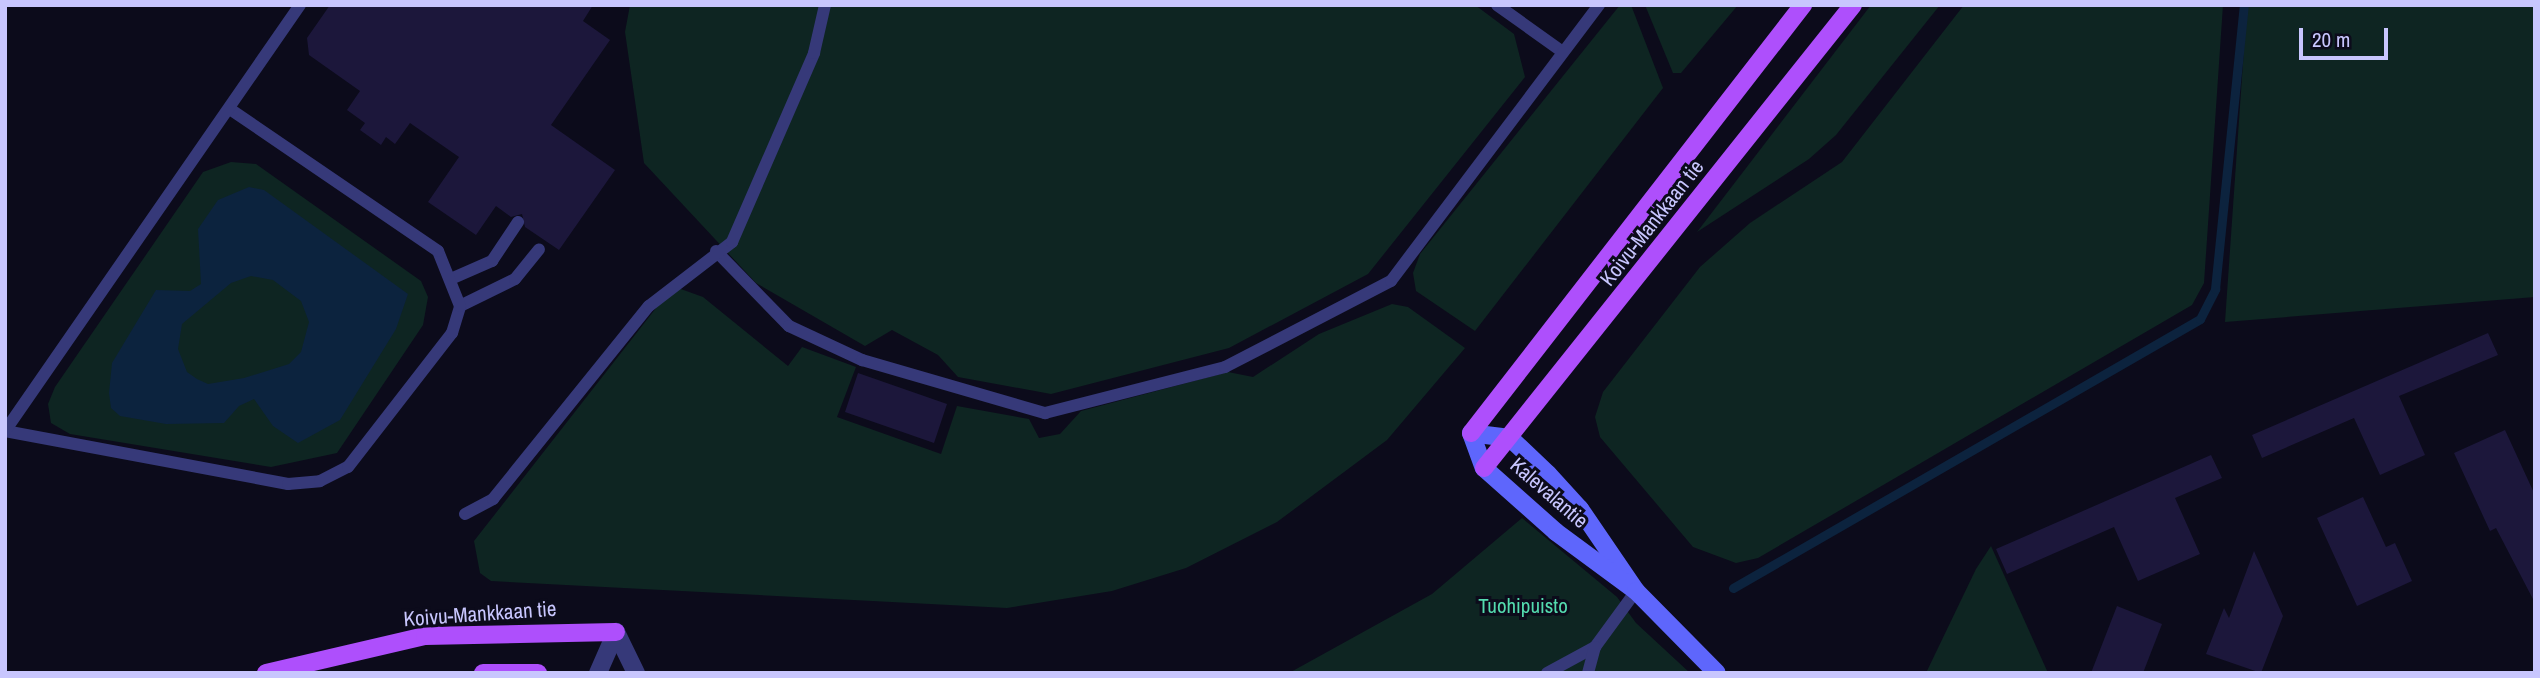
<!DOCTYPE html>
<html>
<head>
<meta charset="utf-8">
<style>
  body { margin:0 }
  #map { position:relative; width:2540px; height:678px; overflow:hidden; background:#0c0b1b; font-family:"Archivo Narrow",sans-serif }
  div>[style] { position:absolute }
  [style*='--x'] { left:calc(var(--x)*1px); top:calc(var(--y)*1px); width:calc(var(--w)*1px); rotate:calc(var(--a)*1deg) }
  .green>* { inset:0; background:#0e2522 }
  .water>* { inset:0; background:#0c233e }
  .stream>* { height:9px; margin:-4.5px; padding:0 4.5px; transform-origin:4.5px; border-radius:4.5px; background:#0c233e }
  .building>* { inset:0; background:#1c173b }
  .lane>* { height:12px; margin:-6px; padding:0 6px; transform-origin:6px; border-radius:6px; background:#363979 }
  .street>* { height:18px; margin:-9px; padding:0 9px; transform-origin:9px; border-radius:9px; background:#363979 }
  .secondary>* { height:18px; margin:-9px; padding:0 9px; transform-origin:9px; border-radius:9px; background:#5e66fc }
  .primary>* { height:18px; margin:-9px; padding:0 9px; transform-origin:9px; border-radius:9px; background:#ae4ffc }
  span { translate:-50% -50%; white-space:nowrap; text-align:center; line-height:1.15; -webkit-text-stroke:6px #0c0b1b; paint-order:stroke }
  .street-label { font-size:21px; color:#c8c6fe }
  .park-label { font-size:21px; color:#54dbaf }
  .frame { position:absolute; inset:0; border:7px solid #c8c6fe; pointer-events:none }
  .scale { position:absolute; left:2299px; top:28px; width:89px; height:32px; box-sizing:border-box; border:4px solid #c8c6fe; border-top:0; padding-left:9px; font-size:21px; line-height:24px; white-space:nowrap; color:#c8c6fe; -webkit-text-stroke:5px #0c0b1b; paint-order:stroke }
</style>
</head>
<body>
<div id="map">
  <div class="green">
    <i style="clip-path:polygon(630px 5px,1475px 5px,1514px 34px,1525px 77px,1368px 274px,1229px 348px,1051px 394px,958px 377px,938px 355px,892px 330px,865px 346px,756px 283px,644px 163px,625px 32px)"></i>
    <i style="clip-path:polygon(1620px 5px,1631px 5px,1663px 88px,1475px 331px,1416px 291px,1413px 273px,1420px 254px)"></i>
    <i style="clip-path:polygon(1645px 5px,1738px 5px,1681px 73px,1673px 73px)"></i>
    <i style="clip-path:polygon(1871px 5px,1940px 5px,1836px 135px,1809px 159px,1697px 232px)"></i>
    <i style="clip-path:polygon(1964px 5px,2223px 5px,2204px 283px,2192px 305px,1758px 558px,1736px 563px,1693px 547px,1600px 437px,1595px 417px,1603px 392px,1700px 267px,1750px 223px,1842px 162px)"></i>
    <i style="clip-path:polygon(2247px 5px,2535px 5px,2535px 297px,2225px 322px)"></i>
    <i style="clip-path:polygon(231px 162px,256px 164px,421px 281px,428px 297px,423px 325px,337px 453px,271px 467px,70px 434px,51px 423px,48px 404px,55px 387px,203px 172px)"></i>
    <i style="clip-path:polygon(678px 288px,703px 297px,788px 366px,802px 347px,856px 367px,837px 417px,941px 454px,957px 406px,1029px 419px,1039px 438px,1060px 434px,1081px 411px,1228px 372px,1253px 377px,1319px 334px,1392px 304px,1408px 307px,1465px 348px,1387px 440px,1277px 522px,1186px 568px,1112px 591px,1007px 608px,491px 581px,480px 573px,474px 541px,660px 303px)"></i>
    <i style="clip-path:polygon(1522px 518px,1617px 597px,1636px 623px,1690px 673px,1289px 673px,1432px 594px)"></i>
    <i style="clip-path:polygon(1991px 546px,2048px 673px,1926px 673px,1976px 569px)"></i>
  </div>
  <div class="water">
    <i style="clip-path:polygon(evenodd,249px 187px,264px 190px,408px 294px,396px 329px,340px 420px,298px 443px,273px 426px,254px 399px,239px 406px,224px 423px,166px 424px,120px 416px,111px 408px,109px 393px,112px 363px,156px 290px,190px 291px,201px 284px,198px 229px,218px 200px,249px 187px,251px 276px,273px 280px,301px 301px,309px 322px,301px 352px,289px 364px,244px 378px,208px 384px,197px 379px,187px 372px,178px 349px,182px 324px,231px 283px,251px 276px)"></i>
  </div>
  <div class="stream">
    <i style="--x:1733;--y:588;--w:539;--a:-29.94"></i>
    <i style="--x:2200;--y:319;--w:34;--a:-63"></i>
    <i style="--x:2215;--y:289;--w:285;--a:-84.2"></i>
  </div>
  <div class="building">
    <i style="clip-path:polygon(330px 5px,593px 5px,583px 21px,610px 40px,551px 125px,615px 170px,559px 250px,525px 227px,522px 214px,511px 217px,496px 206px,476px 235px,428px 202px,459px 157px,410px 123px,395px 144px,386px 137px,381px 145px,360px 130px,365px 123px,347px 110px,360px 91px,309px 55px,307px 38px)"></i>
    <i style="clip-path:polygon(2488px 333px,2498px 355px,2399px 396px,2425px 455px,2380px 475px,2354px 418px,2262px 458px,2252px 435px)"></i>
    <i style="clip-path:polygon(858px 373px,947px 404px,934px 443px,845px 412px)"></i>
    <i style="clip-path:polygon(2505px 430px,2535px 495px,2535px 603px,2496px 528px,2490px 531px,2454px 453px)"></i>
    <i style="clip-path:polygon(2211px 455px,2222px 478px,2175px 498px,2200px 554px,2138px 581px,2114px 527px,2007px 574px,1996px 549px)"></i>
    <i style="clip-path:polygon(2363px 497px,2386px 547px,2395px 543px,2412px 581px,2357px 606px,2317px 518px)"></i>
    <i style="clip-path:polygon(2254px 551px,2283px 616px,2261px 673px,2206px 654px,2224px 608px,2229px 618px)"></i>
    <i style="clip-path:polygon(2117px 606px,2162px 624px,2143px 673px,2091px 673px)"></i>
  </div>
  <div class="lane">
    <i style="--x:1497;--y:5;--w:81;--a:35.5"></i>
    <i style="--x:716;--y:251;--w:105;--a:45.8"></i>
    <i style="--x:789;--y:326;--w:81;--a:25"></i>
    <i style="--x:862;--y:360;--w:191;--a:16.2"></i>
    <i style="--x:1045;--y:413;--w:186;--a:-14.3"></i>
    <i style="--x:1225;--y:367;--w:187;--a:-27.4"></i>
    <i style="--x:1391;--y:281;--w:346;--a:-53"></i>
    <i style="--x:453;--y:278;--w:43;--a:-23.6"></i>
    <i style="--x:492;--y:261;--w:47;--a:-56.3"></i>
    <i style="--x:460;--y:306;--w:61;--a:-26.1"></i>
    <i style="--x:515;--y:279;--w:38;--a:-51"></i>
    <i style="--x:5;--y:431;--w:288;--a:10.6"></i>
    <i style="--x:288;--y:484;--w:32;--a:-5"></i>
    <i style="--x:320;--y:481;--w:31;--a:-27"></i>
    <i style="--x:348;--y:467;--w:170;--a:-52.2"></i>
    <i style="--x:452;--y:333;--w:28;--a:-73"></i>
    <i style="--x:460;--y:306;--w:59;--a:-111.8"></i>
    <i style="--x:438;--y:251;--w:252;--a:-145.7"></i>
    <i style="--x:5;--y:431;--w:518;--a:-55.3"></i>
    <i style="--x:465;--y:514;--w:32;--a:-28"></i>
    <i style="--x:493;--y:499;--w:248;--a:-51.1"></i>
    <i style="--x:649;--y:306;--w:105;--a:-37.6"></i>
    <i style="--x:732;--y:242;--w:206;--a:-66.5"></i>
    <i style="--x:814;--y:53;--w:49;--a:-77.1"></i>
    <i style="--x:1547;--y:673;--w:55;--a:-28.4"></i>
    <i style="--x:1595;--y:647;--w:69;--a:-53.8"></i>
    <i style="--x:1588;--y:673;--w:27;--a:-75"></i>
  </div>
  <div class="street">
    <i style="--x:616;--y:632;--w:46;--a:64"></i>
    <i style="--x:598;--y:673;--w:45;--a:-66.3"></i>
  </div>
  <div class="secondary">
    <i style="--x:1636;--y:591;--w:99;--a:-124.3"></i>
    <i style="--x:1580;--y:509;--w:47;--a:-132.4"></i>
    <i style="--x:1548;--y:474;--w:52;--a:-136.5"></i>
    <i style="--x:1510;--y:438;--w:39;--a:-173"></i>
    <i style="--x:1471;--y:433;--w:37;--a:70"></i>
    <i style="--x:1484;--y:468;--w:96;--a:41.6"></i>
    <i style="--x:1556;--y:532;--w:99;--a:36.4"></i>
    <i style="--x:1636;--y:591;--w:115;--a:45.4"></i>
  </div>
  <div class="primary">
    <i style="--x:1471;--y:433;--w:542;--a:-52.2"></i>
    <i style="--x:1484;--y:468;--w:592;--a:-51.45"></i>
    <i style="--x:266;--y:673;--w:163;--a:-13.1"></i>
    <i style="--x:425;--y:636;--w:191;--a:-1.2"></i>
    <i style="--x:483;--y:673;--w:55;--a:0"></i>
  </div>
  <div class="street-label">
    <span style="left:1652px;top:223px;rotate:-52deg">Koivu-Mankkaan tie</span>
    <span style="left:1549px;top:493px;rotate:41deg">Kalevalantie</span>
    <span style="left:480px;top:614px;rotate:-4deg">Koivu-Mankkaan tie</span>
  </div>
  <div class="park-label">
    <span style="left:1523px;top:606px">Tuohipuisto</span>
  </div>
  <div class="frame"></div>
  <div class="scale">20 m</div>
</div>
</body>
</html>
